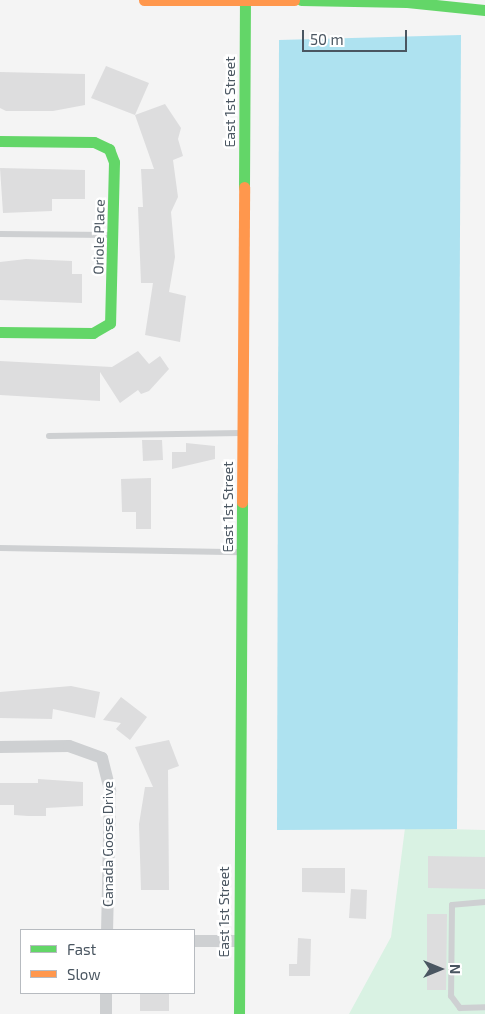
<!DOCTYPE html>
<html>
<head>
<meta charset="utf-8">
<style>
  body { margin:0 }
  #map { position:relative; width:485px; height:1014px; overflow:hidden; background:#f4f4f4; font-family:"Exo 2",sans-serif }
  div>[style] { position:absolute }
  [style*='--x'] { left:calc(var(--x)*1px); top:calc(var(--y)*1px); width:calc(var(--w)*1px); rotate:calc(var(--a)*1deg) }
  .green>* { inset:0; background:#d9f2e3 }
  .water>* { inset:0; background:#aee2f0 }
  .building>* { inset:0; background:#ddddde }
  .lane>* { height:6px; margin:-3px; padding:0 3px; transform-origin:3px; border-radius:3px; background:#ced0d2 }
  .street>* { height:12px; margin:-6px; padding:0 6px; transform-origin:6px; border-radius:6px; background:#ced0d2 }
  .fast>* { height:11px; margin:-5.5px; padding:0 5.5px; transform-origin:5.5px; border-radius:5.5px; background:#63d668 }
  .slow>* { height:11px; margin:-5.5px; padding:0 5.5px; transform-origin:5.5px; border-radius:5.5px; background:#ff974d }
  span { translate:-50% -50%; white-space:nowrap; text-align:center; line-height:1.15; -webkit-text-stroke:5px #fff; paint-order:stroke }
  .street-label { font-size:14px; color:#4a5661 }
  .legend { position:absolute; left:20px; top:929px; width:175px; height:65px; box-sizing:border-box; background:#fff; border:1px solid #b7bbc0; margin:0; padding:6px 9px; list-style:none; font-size:15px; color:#4a5661 }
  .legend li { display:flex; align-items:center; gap:10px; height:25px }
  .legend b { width:25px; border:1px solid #b7bbc0 }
  .north { position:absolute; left:415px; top:944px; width:50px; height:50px; -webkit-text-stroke:4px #fff; paint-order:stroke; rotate:90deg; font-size:14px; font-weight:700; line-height:20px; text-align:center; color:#4a5661 }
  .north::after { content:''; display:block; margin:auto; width:18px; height:22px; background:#4a5661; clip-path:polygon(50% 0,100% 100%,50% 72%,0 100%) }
  .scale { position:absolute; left:302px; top:30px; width:105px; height:22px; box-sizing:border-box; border:2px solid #4a5661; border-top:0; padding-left:6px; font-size:15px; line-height:18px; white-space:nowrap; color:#4a5661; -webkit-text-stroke:4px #fff; paint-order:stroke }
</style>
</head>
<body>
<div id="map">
  <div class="green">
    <i style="clip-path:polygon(405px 828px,485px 830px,485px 1014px,349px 1014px,391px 937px)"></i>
  </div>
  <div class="water">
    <i style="clip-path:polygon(461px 35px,457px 829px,277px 830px,279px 40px)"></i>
  </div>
  <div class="building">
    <i style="clip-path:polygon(106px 66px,149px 83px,135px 115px,165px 104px,181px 128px,178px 139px,183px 156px,173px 160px,178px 197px,171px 212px,175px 257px,169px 292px,186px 296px,180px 342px,145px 335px,153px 283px,141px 283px,138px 207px,143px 207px,141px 169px,154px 169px,135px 115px,91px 98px)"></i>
    <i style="clip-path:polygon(0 72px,85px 74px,85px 105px,53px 111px,6px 111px,0 108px)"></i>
    <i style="clip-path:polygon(0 168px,85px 170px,85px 199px,52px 199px,52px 211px,3px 213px)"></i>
    <i style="clip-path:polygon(26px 259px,72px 261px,72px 274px,82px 274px,82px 303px,0 300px,0 262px)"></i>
    <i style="clip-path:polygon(138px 351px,149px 364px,160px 356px,169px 369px,149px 391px,141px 394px,138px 390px,120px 403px,100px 372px,100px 401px,0 395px,0 361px,112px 367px)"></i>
    <i style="clip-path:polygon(142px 440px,162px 440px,163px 460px,143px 461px)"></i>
    <i style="clip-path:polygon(186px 443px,215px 446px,215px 459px,172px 469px,172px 452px,186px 452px)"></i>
    <i style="clip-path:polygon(151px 478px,151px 529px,136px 529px,136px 512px,122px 512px,121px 479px)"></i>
    <i style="clip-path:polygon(71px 686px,100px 692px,95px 718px,53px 709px,52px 719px,0 718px,0 692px)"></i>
    <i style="clip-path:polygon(121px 697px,147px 717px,130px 740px,116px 729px,121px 723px,103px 720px)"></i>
    <i style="clip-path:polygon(169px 740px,179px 766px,168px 770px,169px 890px,141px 890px,139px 824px,145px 787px,153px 787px,135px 747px)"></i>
    <i style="clip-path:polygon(38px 779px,83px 782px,83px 806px,46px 808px,46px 816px,28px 816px,14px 815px,14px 805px,0 805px,0 783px,38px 783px)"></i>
    <i style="clip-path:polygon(428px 856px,485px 857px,485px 889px,428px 888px)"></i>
    <i style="clip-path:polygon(302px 868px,345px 868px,345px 893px,302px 892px)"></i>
    <i style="clip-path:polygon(351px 889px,367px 890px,366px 919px,349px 918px)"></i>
    <i style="clip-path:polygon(427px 914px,447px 914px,446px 990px,427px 990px)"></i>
    <i style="clip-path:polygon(298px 938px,311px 939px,310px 976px,289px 976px,289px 964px,297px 964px)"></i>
    <i style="clip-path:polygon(169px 993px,169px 1011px,140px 1011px,140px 994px)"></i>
  </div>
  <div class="lane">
    <i style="--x:0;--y:234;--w:110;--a:0.5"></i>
    <i style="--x:49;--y:436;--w:193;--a:-0.9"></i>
    <i style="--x:0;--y:548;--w:241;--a:1"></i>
    <i style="--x:485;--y:902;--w:33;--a:175"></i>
    <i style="--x:452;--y:905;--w:91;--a:90.6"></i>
    <i style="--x:451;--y:996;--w:15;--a:53"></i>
    <i style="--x:460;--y:1008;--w:25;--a:-2"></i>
  </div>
  <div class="street">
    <i style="--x:0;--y:747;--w:69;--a:-0.8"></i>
    <i style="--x:69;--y:746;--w:35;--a:20"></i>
    <i style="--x:102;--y:758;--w:34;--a:76"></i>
    <i style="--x:110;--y:791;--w:139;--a:91.2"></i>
    <i style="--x:194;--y:941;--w:45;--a:0"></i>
    <i style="--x:106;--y:1014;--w:21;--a:-90"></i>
  </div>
  <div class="fast">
    <i style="--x:301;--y:0;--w:106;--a:1.1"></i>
    <i style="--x:407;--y:2;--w:78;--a:5.9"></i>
    <i style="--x:0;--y:141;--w:94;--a:0.6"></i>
    <i style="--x:94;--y:142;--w:17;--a:25"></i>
    <i style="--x:109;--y:149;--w:14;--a:69"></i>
    <i style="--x:114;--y:162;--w:161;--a:91.4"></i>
    <i style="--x:110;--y:323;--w:20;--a:150"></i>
    <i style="--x:93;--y:333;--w:93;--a:-179.4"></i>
    <i style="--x:244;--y:187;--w:187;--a:-89.7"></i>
    <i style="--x:239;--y:1014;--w:512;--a:-89.66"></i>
  </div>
  <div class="slow">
    <i style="--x:144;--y:0;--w:150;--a:0"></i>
    <i style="--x:242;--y:502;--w:315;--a:-89.6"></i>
  </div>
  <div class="street-label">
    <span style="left:230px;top:102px;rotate:-90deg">East 1st Street</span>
    <span style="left:99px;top:237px;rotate:-89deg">Oriole Place</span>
    <span style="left:228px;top:507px;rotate:-90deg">East 1st Street</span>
    <span style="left:108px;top:844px;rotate:-90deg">Canada Goose Drive</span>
    <span style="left:224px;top:912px;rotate:-90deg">East 1st Street</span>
  </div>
  <ul class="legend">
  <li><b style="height:6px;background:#63d668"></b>Fast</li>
  <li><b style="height:6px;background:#ff974d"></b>Slow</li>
  </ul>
  <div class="north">N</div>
  <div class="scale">50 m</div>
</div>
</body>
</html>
